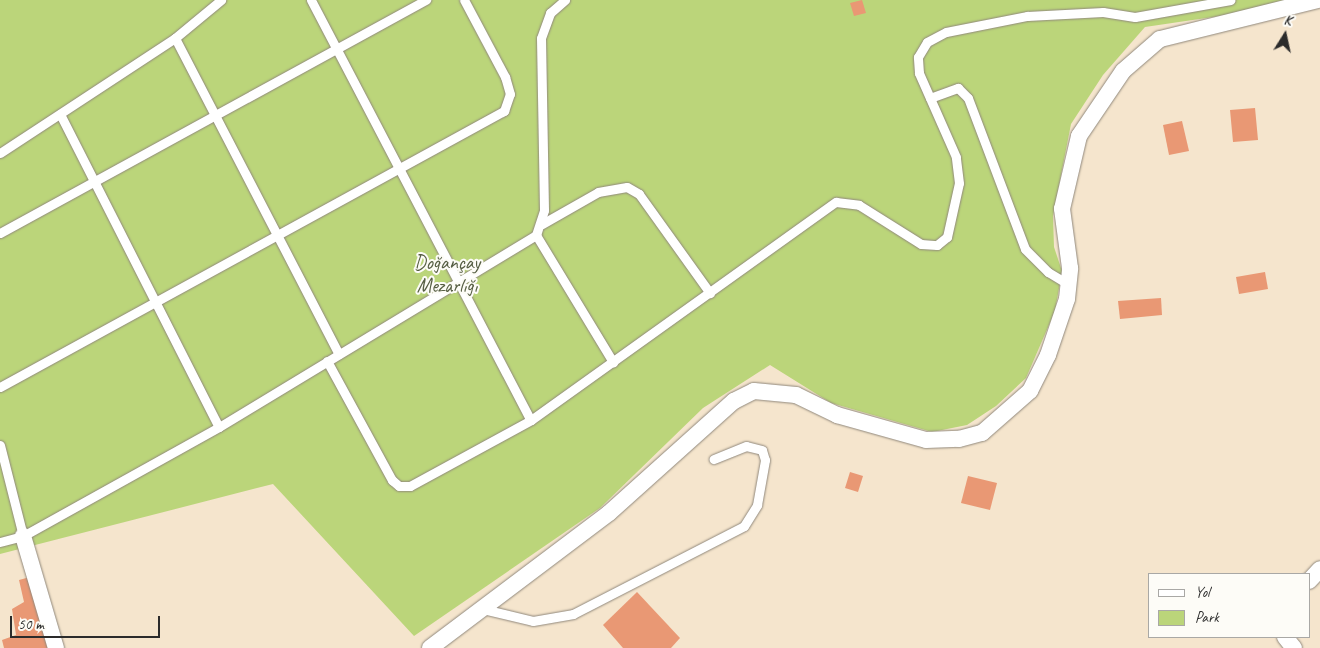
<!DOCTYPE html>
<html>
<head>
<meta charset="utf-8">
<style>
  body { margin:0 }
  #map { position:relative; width:1320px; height:648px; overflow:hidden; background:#f5e5cd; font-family:Caveat,sans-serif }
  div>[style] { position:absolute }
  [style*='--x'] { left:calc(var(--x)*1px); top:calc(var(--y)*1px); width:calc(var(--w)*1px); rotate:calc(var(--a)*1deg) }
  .green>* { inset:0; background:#bbd57a }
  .building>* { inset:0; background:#e99874 }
  .roads { filter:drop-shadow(0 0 1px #90887c) drop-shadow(0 0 1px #90887c) }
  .service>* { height:9px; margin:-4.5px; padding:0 4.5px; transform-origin:4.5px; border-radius:4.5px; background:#fff }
  .minor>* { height:16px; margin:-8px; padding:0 8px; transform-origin:8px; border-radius:8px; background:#fff }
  span { translate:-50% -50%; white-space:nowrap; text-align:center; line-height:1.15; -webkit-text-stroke:4px #fdfcf7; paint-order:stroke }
  .park-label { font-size:20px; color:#565e43 }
  .legend { position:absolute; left:1148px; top:573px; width:162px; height:65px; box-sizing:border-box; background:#fdfcf7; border:1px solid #a9a8a5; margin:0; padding:6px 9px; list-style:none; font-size:15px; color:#2b2b2b }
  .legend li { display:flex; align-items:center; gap:10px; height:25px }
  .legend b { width:25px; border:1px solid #a9a8a5 }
  .north { position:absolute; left:1260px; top:10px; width:50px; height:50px; -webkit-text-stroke:4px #fdfcf7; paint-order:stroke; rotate:10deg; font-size:14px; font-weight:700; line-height:20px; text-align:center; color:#2b2b2b }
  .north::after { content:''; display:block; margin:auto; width:18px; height:22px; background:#2b2b2b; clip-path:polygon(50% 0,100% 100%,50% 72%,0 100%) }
  .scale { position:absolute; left:10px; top:616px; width:150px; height:22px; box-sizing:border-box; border:2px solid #2b2b2b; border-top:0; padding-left:6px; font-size:15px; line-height:18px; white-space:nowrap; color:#2b2b2b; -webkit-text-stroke:4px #fdfcf7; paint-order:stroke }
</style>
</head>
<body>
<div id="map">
  <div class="green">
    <i style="clip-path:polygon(0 0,1285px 0,1247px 12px,1145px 27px,1103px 75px,1071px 124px,1053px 216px,1054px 247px,1062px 271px,1055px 311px,1026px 378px,996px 406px,967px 425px,932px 432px,831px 403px,770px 365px,703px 408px,600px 508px,414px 636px,273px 484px,0 554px)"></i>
  </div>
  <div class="building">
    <i style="clip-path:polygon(862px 0,866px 13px,854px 16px,850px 3px)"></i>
    <i style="clip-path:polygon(1255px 108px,1258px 140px,1233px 142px,1230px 110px)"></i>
    <i style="clip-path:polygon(1182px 121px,1189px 151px,1169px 155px,1163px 125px)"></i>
    <i style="clip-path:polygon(1265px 272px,1268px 289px,1239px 294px,1236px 277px)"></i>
    <i style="clip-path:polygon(1161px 298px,1162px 315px,1120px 319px,1118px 301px)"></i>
    <i style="clip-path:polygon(850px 472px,863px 476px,858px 492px,845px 488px)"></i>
    <i style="clip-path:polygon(968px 476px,997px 483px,990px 510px,961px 503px)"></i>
    <i style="clip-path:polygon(30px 577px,48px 648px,4px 648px,2px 640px,16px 635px,12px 609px,24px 602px,19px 580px)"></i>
    <i style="clip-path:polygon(637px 592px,680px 638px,671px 648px,623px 648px,603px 625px)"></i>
  </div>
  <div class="roads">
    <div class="service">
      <i style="--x:311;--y:0;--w:474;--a:62.4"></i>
      <i style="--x:175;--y:38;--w:356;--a:62.6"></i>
      <i style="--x:930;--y:98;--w:30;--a:-20"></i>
      <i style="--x:958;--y:88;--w:14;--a:45"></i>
      <i style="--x:968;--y:98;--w:161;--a:69.3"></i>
      <i style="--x:1025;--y:249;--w:33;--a:45"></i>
      <i style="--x:1048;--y:272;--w:23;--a:31"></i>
      <i style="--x:60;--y:114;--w:351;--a:63.1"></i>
      <i style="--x:0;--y:153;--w:209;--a:-33.3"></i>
      <i style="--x:175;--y:38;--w:60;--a:-39.6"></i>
      <i style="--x:542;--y:224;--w:64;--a:-29.7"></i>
      <i style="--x:598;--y:192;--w:29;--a:-10"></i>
      <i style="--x:627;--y:187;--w:14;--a:30"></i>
      <i style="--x:639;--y:194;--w:122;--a:54.4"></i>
      <i style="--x:0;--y:233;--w:486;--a:-28.7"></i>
      <i style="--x:536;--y:235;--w:149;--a:58.8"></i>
      <i style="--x:327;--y:361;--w:136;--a:61.4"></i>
      <i style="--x:392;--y:480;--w:9;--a:41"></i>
      <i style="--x:399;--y:486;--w:11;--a:0"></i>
      <i style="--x:410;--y:486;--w:138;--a:-28.6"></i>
      <i style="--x:531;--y:420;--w:375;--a:-35.6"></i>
      <i style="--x:836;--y:202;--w:23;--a:7"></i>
      <i style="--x:859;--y:205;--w:73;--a:32.2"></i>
      <i style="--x:921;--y:244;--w:16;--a:4"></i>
      <i style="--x:937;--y:245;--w:13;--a:-39"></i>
      <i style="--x:947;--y:237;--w:55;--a:-77.5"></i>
      <i style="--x:959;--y:183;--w:26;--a:-97"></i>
      <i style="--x:956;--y:157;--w:92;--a:-113.8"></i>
      <i style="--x:919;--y:73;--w:16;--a:-94"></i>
      <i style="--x:918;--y:57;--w:17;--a:-59"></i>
      <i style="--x:927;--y:42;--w:21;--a:-28"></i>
      <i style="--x:946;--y:32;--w:83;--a:-11.2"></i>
      <i style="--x:1027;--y:16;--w:76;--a:-3"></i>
      <i style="--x:1103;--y:12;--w:32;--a:9"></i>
      <i style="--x:1135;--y:17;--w:97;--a:-10.1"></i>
      <i style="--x:0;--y:387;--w:575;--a:-28.71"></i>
      <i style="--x:504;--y:111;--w:18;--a:-71"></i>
      <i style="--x:510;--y:94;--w:18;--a:-106"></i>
      <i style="--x:505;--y:77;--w:87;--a:-118"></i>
      <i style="--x:0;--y:445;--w:94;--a:75.8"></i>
      <i style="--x:0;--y:542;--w:24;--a:-15"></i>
      <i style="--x:23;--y:536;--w:224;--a:-29.1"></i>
      <i style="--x:219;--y:427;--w:371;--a:-31.2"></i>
      <i style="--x:536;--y:235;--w:26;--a:-72"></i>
      <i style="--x:544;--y:210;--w:172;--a:-91"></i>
      <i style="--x:541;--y:38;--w:27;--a:-70"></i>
      <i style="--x:550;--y:13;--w:20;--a:-41"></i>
      <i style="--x:483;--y:609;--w:51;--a:13.5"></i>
      <i style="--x:533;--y:621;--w:41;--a:-9.9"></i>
      <i style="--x:573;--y:614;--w:192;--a:-27.2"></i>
      <i style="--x:744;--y:526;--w:25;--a:-58"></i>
      <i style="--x:757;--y:505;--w:46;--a:-79.9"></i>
      <i style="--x:765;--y:460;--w:10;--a:-107"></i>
      <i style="--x:762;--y:450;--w:16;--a:-166"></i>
      <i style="--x:746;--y:446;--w:35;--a:158"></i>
    </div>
    <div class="minor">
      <i style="--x:23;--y:536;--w:117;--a:73.6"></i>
      <i style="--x:1309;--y:581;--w:16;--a:-47"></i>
      <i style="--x:1285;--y:637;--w:14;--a:51"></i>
      <i style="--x:430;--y:648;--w:224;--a:-37"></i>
      <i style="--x:609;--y:513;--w:168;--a:-41.9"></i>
      <i style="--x:734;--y:401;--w:22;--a:-27"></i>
      <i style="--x:754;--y:391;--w:42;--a:5.4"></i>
      <i style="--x:796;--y:395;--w:46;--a:26"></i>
      <i style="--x:837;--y:415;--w:92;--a:15.7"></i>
      <i style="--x:926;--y:440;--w:33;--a:-2"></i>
      <i style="--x:959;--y:439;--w:24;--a:-15"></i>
      <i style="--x:982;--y:433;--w:64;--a:-41.2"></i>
      <i style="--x:1030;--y:391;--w:40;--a:-63.4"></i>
      <i style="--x:1048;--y:355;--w:59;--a:-71.3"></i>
      <i style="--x:1067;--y:299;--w:31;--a:-84"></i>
      <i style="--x:1070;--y:268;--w:60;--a:-97.7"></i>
      <i style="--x:1062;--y:209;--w:75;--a:-76.9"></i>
      <i style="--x:1079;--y:136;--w:78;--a:-55.9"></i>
      <i style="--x:1123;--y:71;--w:49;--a:-40.9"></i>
      <i style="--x:1160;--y:39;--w:163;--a:-13.9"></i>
    </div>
  </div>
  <div class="park-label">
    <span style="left:447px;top:274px">Doğançay<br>Mezarlığı</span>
  </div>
  <ul class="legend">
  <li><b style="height:6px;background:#fff"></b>Yol</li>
  <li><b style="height:14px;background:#bbd57a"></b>Park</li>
  </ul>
  <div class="north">K</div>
  <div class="scale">50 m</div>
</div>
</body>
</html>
